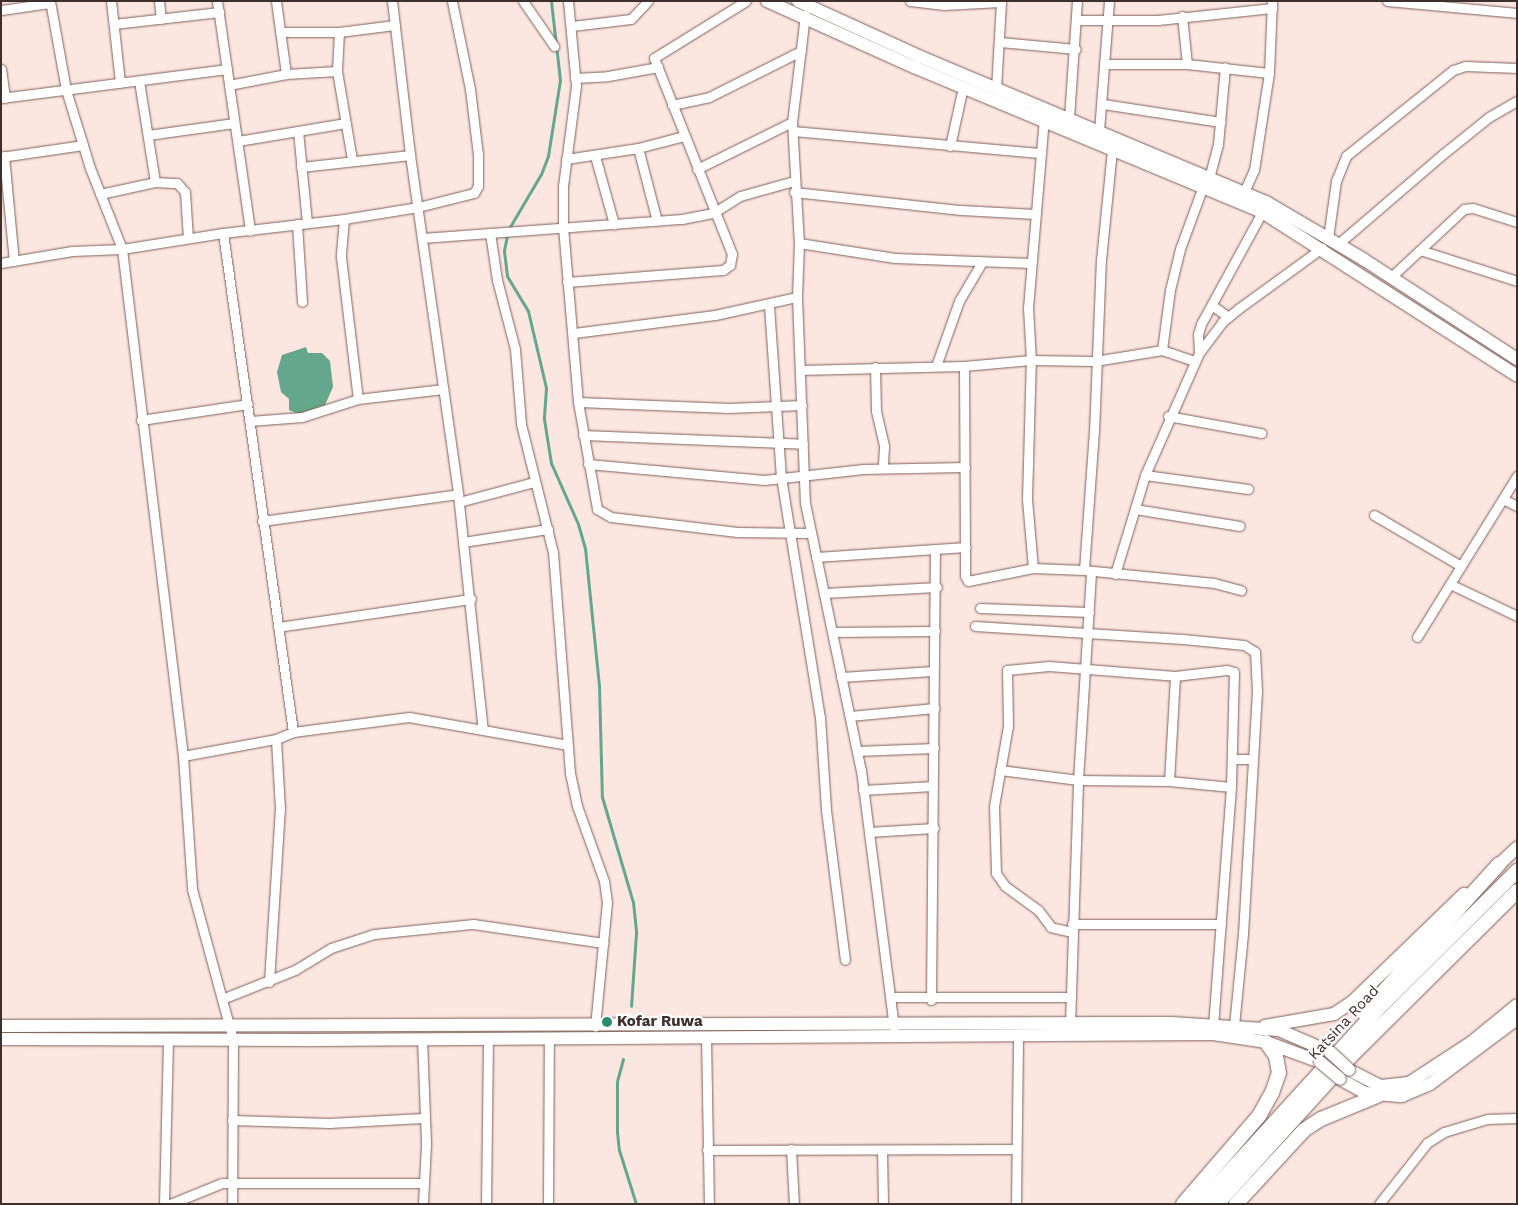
<!DOCTYPE html>
<html>
<head>
<meta charset="utf-8">
<style>
  body { margin:0 }
  #map { position:relative; width:1518px; height:1205px; overflow:hidden; background:#fce6e0; font-family:"Work Sans",sans-serif }
  div>[style] { position:absolute }
  [style*='--x'] { left:calc(var(--x)*1px); top:calc(var(--y)*1px); width:calc(var(--w)*1px); rotate:calc(var(--a)*1deg) }
  .water>* { inset:0; background:#65a78c }
  .stream>* { height:3px; margin:-1.5px; padding:0 1.5px; transform-origin:1.5px; border-radius:1.5px; background:#65a78c }
  .roads { filter:drop-shadow(0 0 1px #7f6057) drop-shadow(0 0 1px #7f6057) }
  .minor>* { height:9px; margin:-4.5px; padding:0 4.5px; transform-origin:4.5px; border-radius:4.5px; background:#fff }
  .secondary>* { height:12px; margin:-6px; padding:0 6px; transform-origin:6px; border-radius:6px; background:#fff }
  .trunk>* { height:14px; margin:-7px; padding:0 7px; transform-origin:7px; border-radius:7px; background:#fff }
  .bridges { filter:drop-shadow(0 0 1px #7f6057) drop-shadow(0 0 1px #7f6057) }
  .secondary-bridge>* { height:12px; margin:-6px; padding:0 6px; transform-origin:6px; border-radius:6px; background:#fff }
  .dots>* { width:14px; height:14px; translate:-50% -50%; box-sizing:border-box; border:2px solid #fff; border-radius:50% }
  span { translate:-50% -50%; white-space:nowrap; text-align:center; line-height:1.15; -webkit-text-stroke:4.5px #fff; paint-order:stroke }
  .poi-label { font-size:15px; color:#3d2f2b; font-weight:700 }
  .left { translate:0 -50%; text-align:left }
  .street-label { font-size:15px; color:#3d2f2b }
  .frame { position:absolute; inset:0; border:2px solid #3d2f2b; pointer-events:none }
</style>
</head>
<body>
<div id="map">
  <div class="water">
    <i style="clip-path:polygon(306px 347px,308px 353px,322px 353px,330px 361px,333px 387px,325px 405px,298px 414px,289px 410px,289px 399px,281px 392px,277px 372px,282px 355px)"></i>
  </div>
  <div class="stream">
    <i style="--x:551;--y:1;--w:80;--a:83.5"></i>
    <i style="--x:560;--y:80;--w:77;--a:99"></i>
    <i style="--x:548;--y:156;--w:19;--a:111"></i>
    <i style="--x:541;--y:174;--w:65;--a:120.5"></i>
    <i style="--x:508;--y:230;--w:21;--a:101"></i>
    <i style="--x:504;--y:251;--w:25;--a:83"></i>
    <i style="--x:507;--y:276;--w:41;--a:59"></i>
    <i style="--x:528;--y:311;--w:79;--a:76.8"></i>
    <i style="--x:546;--y:388;--w:31;--a:94"></i>
    <i style="--x:544;--y:419;--w:45;--a:81"></i>
    <i style="--x:551;--y:463;--w:67;--a:66.1"></i>
    <i style="--x:578;--y:524;--w:25;--a:74"></i>
    <i style="--x:585;--y:548;--w:139;--a:84.2"></i>
    <i style="--x:599;--y:686;--w:111;--a:88.5"></i>
    <i style="--x:602;--y:797;--w:109;--a:73.6"></i>
    <i style="--x:633;--y:902;--w:31;--a:84"></i>
    <i style="--x:636;--y:933;--w:73;--a:93.9"></i>
    <i style="--x:623;--y:1059;--w:24;--a:105"></i>
    <i style="--x:617;--y:1082;--w:50;--a:90"></i>
    <i style="--x:617;--y:1132;--w:18;--a:84"></i>
    <i style="--x:619;--y:1150;--w:57;--a:72.5"></i>
  </div>
  <div class="roads">
    <div class="minor">
      <i style="--x:50;--y:1;--w:90;--a:79.8"></i>
      <i style="--x:66;--y:90;--w:82;--a:72.9"></i>
      <i style="--x:90;--y:168;--w:87;--a:68.4"></i>
      <i style="--x:122;--y:249;--w:511;--a:83.14"></i>
      <i style="--x:183;--y:756;--w:133;--a:86.1"></i>
      <i style="--x:192;--y:889;--w:156;--a:74.8"></i>
      <i style="--x:233;--y:1040;--w:164;--a:90.3"></i>
      <i style="--x:111;--y:1;--w:82;--a:83.7"></i>
      <i style="--x:159;--y:1;--w:18;--a:84"></i>
      <i style="--x:217;--y:1;--w:232;--a:81.8"></i>
      <i style="--x:276;--y:1;--w:74;--a:82.2"></i>
      <i style="--x:392;--y:1;--w:155;--a:83.3"></i>
      <i style="--x:410;--y:155;--w:342;--a:81.9"></i>
      <i style="--x:458;--y:494;--w:237;--a:84"></i>
      <i style="--x:523;--y:1;--w:55;--a:55.4"></i>
      <i style="--x:568;--y:1;--w:85;--a:84.6"></i>
      <i style="--x:576;--y:86;--w:101;--a:97.4"></i>
      <i style="--x:563;--y:186;--w:41;--a:90"></i>
      <i style="--x:563;--y:227;--w:176;--a:85.1"></i>
      <i style="--x:578;--y:402;--w:109;--a:79.9"></i>
      <i style="--x:597;--y:509;--w:16;--a:30"></i>
      <i style="--x:611;--y:517;--w:127;--a:6.8"></i>
      <i style="--x:737;--y:532;--w:74;--a:0.8"></i>
      <i style="--x:910;--y:1;--w:34;--a:7"></i>
      <i style="--x:944;--y:5;--w:57;--a:-3"></i>
      <i style="--x:1387;--y:1;--w:131;--a:5.3"></i>
      <i style="--x:1;--y:10;--w:49;--a:-8.1"></i>
      <i style="--x:805;--y:15;--w:108;--a:96.9"></i>
      <i style="--x:792;--y:122;--w:121;--a:86.7"></i>
      <i style="--x:799;--y:243;--w:54;--a:92.1"></i>
      <i style="--x:797;--y:297;--w:206;--a:87.8"></i>
      <i style="--x:805;--y:503;--w:273;--a:78.2"></i>
      <i style="--x:861;--y:770;--w:259;--a:82.7"></i>
      <i style="--x:1182;--y:16;--w:48;--a:84.1"></i>
      <i style="--x:1077;--y:20;--w:81;--a:0"></i>
      <i style="--x:1158;--y:20;--w:115;--a:-6"></i>
      <i style="--x:114;--y:24;--w:106;--a:-6.5"></i>
      <i style="--x:572;--y:26;--w:59;--a:-6.8"></i>
      <i style="--x:631;--y:19;--w:25;--a:-47"></i>
      <i style="--x:280;--y:32;--w:59;--a:0"></i>
      <i style="--x:339;--y:32;--w:56;--a:-7.1"></i>
      <i style="--x:339;--y:32;--w:39;--a:93"></i>
      <i style="--x:337;--y:71;--w:90;--a:80.4"></i>
      <i style="--x:1000;--y:42;--w:76;--a:5.3"></i>
      <i style="--x:1104;--y:64;--w:83;--a:0"></i>
      <i style="--x:1187;--y:64;--w:82;--a:6.3"></i>
      <i style="--x:1;--y:69;--w:29;--a:82"></i>
      <i style="--x:575;--y:78;--w:33;--a:-3"></i>
      <i style="--x:608;--y:76;--w:51;--a:-10.2"></i>
      <i style="--x:139;--y:81;--w:102;--a:81"></i>
      <i style="--x:229;--y:85;--w:58;--a:-10.9"></i>
      <i style="--x:286;--y:74;--w:51;--a:-3.4"></i>
      <i style="--x:996;--y:89;--w:88;--a:-86.7"></i>
      <i style="--x:1;--y:98;--w:228;--a:-7.3"></i>
      <i style="--x:1103;--y:104;--w:119;--a:8.7"></i>
      <i style="--x:672;--y:105;--w:38;--a:-12"></i>
      <i style="--x:709;--y:97;--w:103;--a:-26.6"></i>
      <i style="--x:1069;--y:118;--w:117;--a:-86.1"></i>
      <i style="--x:298;--y:131;--w:92;--a:84.4"></i>
      <i style="--x:793;--y:131;--w:247;--a:5.1"></i>
      <i style="--x:1099;--y:131;--w:130;--a:-85.6"></i>
      <i style="--x:148;--y:135;--w:87;--a:-7.9"></i>
      <i style="--x:238;--y:141;--w:109;--a:-9.5"></i>
      <i style="--x:950;--y:146;--w:60;--a:-77.6"></i>
      <i style="--x:638;--y:148;--w:75;--a:75.4"></i>
      <i style="--x:4;--y:156;--w:105;--a:84.6"></i>
      <i style="--x:595;--y:156;--w:71;--a:74.4"></i>
      <i style="--x:1;--y:157;--w:83;--a:-8.3"></i>
      <i style="--x:566;--y:159;--w:73;--a:-8.7"></i>
      <i style="--x:638;--y:148;--w:48;--a:-14.6"></i>
      <i style="--x:301;--y:167;--w:110;--a:-6.3"></i>
      <i style="--x:697;--y:169;--w:106;--a:-26.3"></i>
      <i style="--x:1209;--y:178;--w:35;--a:-75"></i>
      <i style="--x:1218;--y:144;--w:77;--a:-84.8"></i>
      <i style="--x:794;--y:192;--w:168;--a:6.2"></i>
      <i style="--x:961;--y:210;--w:74;--a:3.1"></i>
      <i style="--x:1244;--y:192;--w:24;--a:-66"></i>
      <i style="--x:1254;--y:170;--w:98;--a:-81.2"></i>
      <i style="--x:1269;--y:73;--w:72;--a:-87.6"></i>
      <i style="--x:100;--y:194;--w:56;--a:-12.3"></i>
      <i style="--x:155;--y:182;--w:22;--a:3"></i>
      <i style="--x:177;--y:183;--w:12;--a:48"></i>
      <i style="--x:185;--y:192;--w:46;--a:86.3"></i>
      <i style="--x:344;--y:219;--w:38;--a:95"></i>
      <i style="--x:341;--y:257;--w:143;--a:83.2"></i>
      <i style="--x:297;--y:224;--w:78;--a:86.3"></i>
      <i style="--x:223;--y:233;--w:504;--a:82.01"></i>
      <i style="--x:490;--y:233;--w:48;--a:81.5"></i>
      <i style="--x:497;--y:280;--w:71;--a:75.4"></i>
      <i style="--x:515;--y:349;--w:75;--a:85.4"></i>
      <i style="--x:521;--y:424;--w:132;--a:76"></i>
      <i style="--x:553;--y:552;--w:222;--a:85.6"></i>
      <i style="--x:570;--y:773;--w:34;--a:78"></i>
      <i style="--x:577;--y:806;--w:80;--a:70.2"></i>
      <i style="--x:604;--y:881;--w:21;--a:82"></i>
      <i style="--x:607;--y:902;--w:125;--a:95.5"></i>
      <i style="--x:422;--y:238;--w:261;--a:-4.2"></i>
      <i style="--x:682;--y:219;--w:32;--a:-11"></i>
      <i style="--x:713;--y:213;--w:32;--a:-32"></i>
      <i style="--x:740;--y:196;--w:56;--a:-15.5"></i>
      <i style="--x:1328;--y:238;--w:58;--a:-82"></i>
      <i style="--x:1336;--y:181;--w:27;--a:-68"></i>
      <i style="--x:1346;--y:156;--w:137;--a:-38.8"></i>
      <i style="--x:1453;--y:70;--w:13;--a:-18"></i>
      <i style="--x:1465;--y:66;--w:52;--a:2.2"></i>
      <i style="--x:799;--y:243;--w:97;--a:8.9"></i>
      <i style="--x:895;--y:258;--w:136;--a:2.1"></i>
      <i style="--x:1338;--y:244;--w:138;--a:-40.6"></i>
      <i style="--x:1443;--y:154;--w:59;--a:-38.8"></i>
      <i style="--x:1489;--y:117;--w:32;--a:-30"></i>
      <i style="--x:1420;--y:250;--w:102;--a:17.7"></i>
      <i style="--x:1;--y:263;--w:72;--a:-9.6"></i>
      <i style="--x:72;--y:251;--w:50;--a:-2.3"></i>
      <i style="--x:122;--y:249;--w:102;--a:-9"></i>
      <i style="--x:223;--y:233;--w:122;--a:-6.6"></i>
      <i style="--x:344;--y:219;--w:75;--a:-9.2"></i>
      <i style="--x:418;--y:207;--w:58;--a:-14"></i>
      <i style="--x:474;--y:193;--w:8;--a:-60"></i>
      <i style="--x:478;--y:186;--w:31;--a:-90"></i>
      <i style="--x:478;--y:155;--w:66;--a:-96.9"></i>
      <i style="--x:470;--y:89;--w:90;--a:-101.6"></i>
      <i style="--x:1391;--y:277;--w:100;--a:-43"></i>
      <i style="--x:1464;--y:209;--w:9;--a:-6"></i>
      <i style="--x:1473;--y:208;--w:46;--a:17.7"></i>
      <i style="--x:567;--y:282;--w:156;--a:-4.4"></i>
      <i style="--x:723;--y:270;--w:9;--a:-36"></i>
      <i style="--x:730;--y:265;--w:11;--a:-80"></i>
      <i style="--x:732;--y:254;--w:211;--a:-111.7"></i>
      <i style="--x:654;--y:58;--w:108;--a:-31.8"></i>
      <i style="--x:769;--y:306;--w:171;--a:86"></i>
      <i style="--x:781;--y:477;--w:243;--a:80.8"></i>
      <i style="--x:820;--y:717;--w:93;--a:86.3"></i>
      <i style="--x:826;--y:810;--w:151;--a:82.8"></i>
      <i style="--x:1213;--y:306;--w:19;--a:36"></i>
      <i style="--x:574;--y:333;--w:142;--a:-7.3"></i>
      <i style="--x:715;--y:315;--w:84;--a:-12.4"></i>
      <i style="--x:1162;--y:350;--w:61;--a:-82.4"></i>
      <i style="--x:1170;--y:290;--w:42;--a:-76.3"></i>
      <i style="--x:1180;--y:249;--w:67;--a:-69.9"></i>
      <i style="--x:1199;--y:353;--w:19;--a:-93"></i>
      <i style="--x:1198;--y:334;--w:10;--a:-73"></i>
      <i style="--x:1201;--y:324;--w:128;--a:-61.4"></i>
      <i style="--x:936;--y:366;--w:69;--a:-70.5"></i>
      <i style="--x:959;--y:301;--w:45;--a:-59.5"></i>
      <i style="--x:964;--y:366;--w:210;--a:89.7"></i>
      <i style="--x:965;--y:576;--w:6;--a:59"></i>
      <i style="--x:968;--y:581;--w:66;--a:-11.3"></i>
      <i style="--x:1033;--y:568;--w:51;--a:2.2"></i>
      <i style="--x:1084;--y:570;--w:131;--a:5.7"></i>
      <i style="--x:1214;--y:583;--w:28;--a:15"></i>
      <i style="--x:875;--y:367;--w:44;--a:88.7"></i>
      <i style="--x:876;--y:411;--w:36;--a:77"></i>
      <i style="--x:884;--y:446;--w:22;--a:93"></i>
      <i style="--x:800;--y:370;--w:164;--a:-1.4"></i>
      <i style="--x:964;--y:366;--w:67;--a:-5.1"></i>
      <i style="--x:1031;--y:360;--w:64;--a:0.9"></i>
      <i style="--x:1095;--y:361;--w:68;--a:-9.3"></i>
      <i style="--x:1162;--y:350;--w:34;--a:19"></i>
      <i style="--x:578;--y:402;--w:151;--a:2.3"></i>
      <i style="--x:729;--y:408;--w:73;--a:-2.4"></i>
      <i style="--x:1168;--y:416;--w:95;--a:10.4"></i>
      <i style="--x:141;--y:420;--w:108;--a:-8.5"></i>
      <i style="--x:250;--y:421;--w:52;--a:-4.4"></i>
      <i style="--x:302;--y:417;--w:59;--a:-17.8"></i>
      <i style="--x:358;--y:399;--w:86;--a:-6.7"></i>
      <i style="--x:583;--y:435;--w:220;--a:2.3"></i>
      <i style="--x:588;--y:464;--w:177;--a:5.2"></i>
      <i style="--x:764;--y:480;--w:100;--a:-6.3"></i>
      <i style="--x:863;--y:469;--w:102;--a:-1.1"></i>
      <i style="--x:1145;--y:475;--w:104;--a:7.7"></i>
      <i style="--x:1503;--y:499;--w:16;--a:27"></i>
      <i style="--x:459;--y:502;--w:78;--a:-14.9"></i>
      <i style="--x:1135;--y:509;--w:106;--a:9.2"></i>
      <i style="--x:1374;--y:515;--w:101;--a:30.4"></i>
      <i style="--x:262;--y:521;--w:198;--a:-7.8"></i>
      <i style="--x:463;--y:542;--w:86;--a:-8.7"></i>
      <i style="--x:816;--y:557;--w:150;--a:-3.8"></i>
      <i style="--x:1033;--y:568;--w:69;--a:-95"></i>
      <i style="--x:1027;--y:499;--w:139;--a:-88.4"></i>
      <i style="--x:1031;--y:360;--w:52;--a:-93.3"></i>
      <i style="--x:1028;--y:308;--w:190;--a:-85.2"></i>
      <i style="--x:1084;--y:570;--w:138;--a:-85.9"></i>
      <i style="--x:1094;--y:432;--w:172;--a:-87.7"></i>
      <i style="--x:1101;--y:260;--w:112;--a:-84.3"></i>
      <i style="--x:1115;--y:574;--w:103;--a:-73.1"></i>
      <i style="--x:1145;--y:475;--w:133;--a:-66.1"></i>
      <i style="--x:1199;--y:353;--w:39;--a:-53"></i>
      <i style="--x:1222;--y:322;--w:21;--a:-39"></i>
      <i style="--x:1238;--y:309;--w:104;--a:-36"></i>
      <i style="--x:1450;--y:584;--w:74;--a:25.5"></i>
      <i style="--x:824;--y:593;--w:113;--a:-3"></i>
      <i style="--x:980;--y:608;--w:109;--a:2.1"></i>
      <i style="--x:975;--y:626;--w:208;--a:3.6"></i>
      <i style="--x:1183;--y:639;--w:61;--a:5.6"></i>
      <i style="--x:1244;--y:645;--w:13;--a:32"></i>
      <i style="--x:1255;--y:652;--w:39;--a:87"></i>
      <i style="--x:1257;--y:691;--w:243;--a:93.3"></i>
      <i style="--x:1243;--y:934;--w:91;--a:95.6"></i>
      <i style="--x:278;--y:627;--w:195;--a:-8.3"></i>
      <i style="--x:832;--y:632;--w:103;--a:-0.6"></i>
      <i style="--x:1417;--y:637;--w:190;--a:-58.2"></i>
      <i style="--x:841;--y:677;--w:92;--a:-3.7"></i>
      <i style="--x:850;--y:716;--w:85;--a:-5.4"></i>
      <i style="--x:857;--y:751;--w:77;--a:-2.2"></i>
      <i style="--x:183;--y:756;--w:95;--a:-10.4"></i>
      <i style="--x:276;--y:739;--w:18;--a:-22"></i>
      <i style="--x:293;--y:732;--w:117;--a:-7.4"></i>
      <i style="--x:409;--y:717;--w:160;--a:10"></i>
      <i style="--x:1232;--y:759;--w:21;--a:0"></i>
      <i style="--x:1000;--y:770;--w:79;--a:7.3"></i>
      <i style="--x:1078;--y:780;--w:91;--a:0.6"></i>
      <i style="--x:1169;--y:781;--w:62;--a:5.5"></i>
      <i style="--x:1169;--y:781;--w:105;--a:-86.7"></i>
      <i style="--x:863;--y:790;--w:70;--a:-3.3"></i>
      <i style="--x:869;--y:832;--w:65;--a:-3.5"></i>
      <i style="--x:1072;--y:924;--w:149;--a:0"></i>
      <i style="--x:1072;--y:932;--w:22;--a:-167"></i>
      <i style="--x:1051;--y:927;--w:21;--a:-127"></i>
      <i style="--x:1038;--y:910;--w:41;--a:-144"></i>
      <i style="--x:1005;--y:886;--w:16;--a:-125"></i>
      <i style="--x:996;--y:873;--w:67;--a:-91.7"></i>
      <i style="--x:994;--y:806;--w:81;--a:-80.1"></i>
      <i style="--x:1008;--y:726;--w:56;--a:-91"></i>
      <i style="--x:1007;--y:670;--w:42;--a:-5.4"></i>
      <i style="--x:1049;--y:666;--w:126;--a:4.5"></i>
      <i style="--x:1175;--y:676;--w:52;--a:-6.6"></i>
      <i style="--x:1227;--y:670;--w:7;--a:16"></i>
      <i style="--x:1234;--y:672;--w:115;--a:91.5"></i>
      <i style="--x:1231;--y:787;--w:239;--a:94.3"></i>
      <i style="--x:269;--y:982;--w:173;--a:-86.4"></i>
      <i style="--x:280;--y:809;--w:70;--a:-93.3"></i>
      <i style="--x:891;--y:997;--w:180;--a:0"></i>
      <i style="--x:222;--y:999;--w:79;--a:-21.7"></i>
      <i style="--x:295;--y:970;--w:42;--a:-31.4"></i>
      <i style="--x:331;--y:948;--w:45;--a:-18"></i>
      <i style="--x:374;--y:934;--w:100;--a:-5.8"></i>
      <i style="--x:473;--y:924;--w:132;--a:8.3"></i>
      <i style="--x:931;--y:1000;--w:451;--a:-89.5"></i>
      <i style="--x:1070;--y:1024;--w:244;--a:-88.1"></i>
      <i style="--x:1078;--y:780;--w:209;--a:-86.4"></i>
      <i style="--x:706;--y:1036;--w:168;--a:89"></i>
      <i style="--x:422;--y:1039;--w:105;--a:87.8"></i>
      <i style="--x:426;--y:1144;--w:60;--a:92.9"></i>
      <i style="--x:232;--y:1120;--w:97;--a:1.8"></i>
      <i style="--x:329;--y:1123;--w:94;--a:-3"></i>
      <i style="--x:791;--y:1149;--w:55;--a:86.9"></i>
      <i style="--x:707;--y:1150;--w:308;--a:-0.2"></i>
      <i style="--x:882;--y:1150;--w:54;--a:88.9"></i>
      <i style="--x:164;--y:1204;--w:165;--a:-88.6"></i>
      <i style="--x:170;--y:1204;--w:56;--a:-22"></i>
      <i style="--x:222;--y:1183;--w:200;--a:0"></i>
      <i style="--x:486;--y:1204;--w:166;--a:-89.3"></i>
      <i style="--x:548;--y:1204;--w:166;--a:-89.7"></i>
      <i style="--x:1016;--y:1204;--w:170;--a:-89.3"></i>
      <i style="--x:1379;--y:1204;--w:78;--a:-51.8"></i>
      <i style="--x:1427;--y:1143;--w:20;--a:-33"></i>
      <i style="--x:1444;--y:1132;--w:45;--a:-16.8"></i>
      <i style="--x:1487;--y:1119;--w:30;--a:-2"></i>
    </div>
    <div class="secondary">
      <i style="--x:767;--y:1;--w:161;--a:24.2"></i>
      <i style="--x:914;--y:67;--w:377;--a:22.6"></i>
      <i style="--x:1262;--y:212;--w:303;--a:32.7"></i>
      <i style="--x:798;--y:1;--w:135;--a:24.5"></i>
      <i style="--x:921;--y:57;--w:374;--a:22.8"></i>
      <i style="--x:1266;--y:202;--w:113;--a:30.4"></i>
      <i style="--x:1363;--y:259;--w:184;--a:33"></i>
      <i style="--x:1493;--y:870;--w:33;--a:-43"></i>
      <i style="--x:1;--y:1026;--w:1170;--a:-0.15"></i>
      <i style="--x:1171;--y:1023;--w:108;--a:3.7"></i>
      <i style="--x:1279;--y:1030;--w:56;--a:23.3"></i>
      <i style="--x:1265;--y:1026;--w:70;--a:-9.9"></i>
      <i style="--x:1334;--y:1014;--w:22;--a:-34"></i>
      <i style="--x:1352;--y:1002;--w:156;--a:-44"></i>
      <i style="--x:1;--y:1039;--w:311;--a:0.2"></i>
      <i style="--x:312;--y:1040;--w:901;--a:-0.38"></i>
      <i style="--x:1213;--y:1034;--w:54;--a:8.6"></i>
      <i style="--x:1266;--y:1042;--w:58;--a:20.3"></i>
      <i style="--x:1349;--y:1070;--w:36;--a:27"></i>
      <i style="--x:1381;--y:1086;--w:28;--a:-6"></i>
      <i style="--x:1409;--y:1083;--w:75;--a:-33.1"></i>
      <i style="--x:1472;--y:1042;--w:58;--a:-39.4"></i>
      <i style="--x:1340;--y:1079;--w:29;--a:29"></i>
      <i style="--x:1365;--y:1093;--w:37;--a:5"></i>
      <i style="--x:1402;--y:1096;--w:30;--a:-23"></i>
      <i style="--x:1430;--y:1084;--w:109;--a:-36.8"></i>
    </div>
    <div class="trunk">
      <i style="--x:1364;--y:1013;--w:201;--a:-47.8"></i>
      <i style="--x:1183;--y:1204;--w:116;--a:-49.2"></i>
      <i style="--x:1259;--y:1116;--w:26;--a:-61"></i>
      <i style="--x:1272;--y:1093;--w:21;--a:-71"></i>
      <i style="--x:1279;--y:1073;--w:17;--a:-100"></i>
      <i style="--x:1276;--y:1056;--w:17;--a:-126"></i>
      <i style="--x:1200;--y:1204;--w:268;--a:-47.6"></i>
      <i style="--x:1381;--y:1006;--w:192;--a:-44.8"></i>
      <i style="--x:1217;--y:1204;--w:204;--a:-47.8"></i>
      <i style="--x:1354;--y:1053;--w:230;--a:-44.8"></i>
      <i style="--x:1236;--y:1204;--w:100;--a:-47.4"></i>
      <i style="--x:1304;--y:1130;--w:20;--a:-33"></i>
      <i style="--x:1321;--y:1119;--w:61;--a:-22.3"></i>
    </div>
  </div>
  <div class="bridges">
    <div class="secondary-bridge">
      <i style="--x:1330;--y:1052;--w:26;--a:43"></i>
      <i style="--x:1320;--y:1062;--w:26;--a:40"></i>
    </div>
  </div>
  <div class="dots">
    <i style="left:607px;top:1022px;background:#288f6c"></i>
  </div>
  <div class="poi-label">
    <span class="left" style="left:617px;top:1022px">Kofar Ruwa</span>
  </div>
  <div class="street-label">
    <span style="left:1344px;top:1023px;rotate:-47deg">Katsina Road</span>
  </div>
  <div class="frame"></div>
</div>
</body>
</html>
